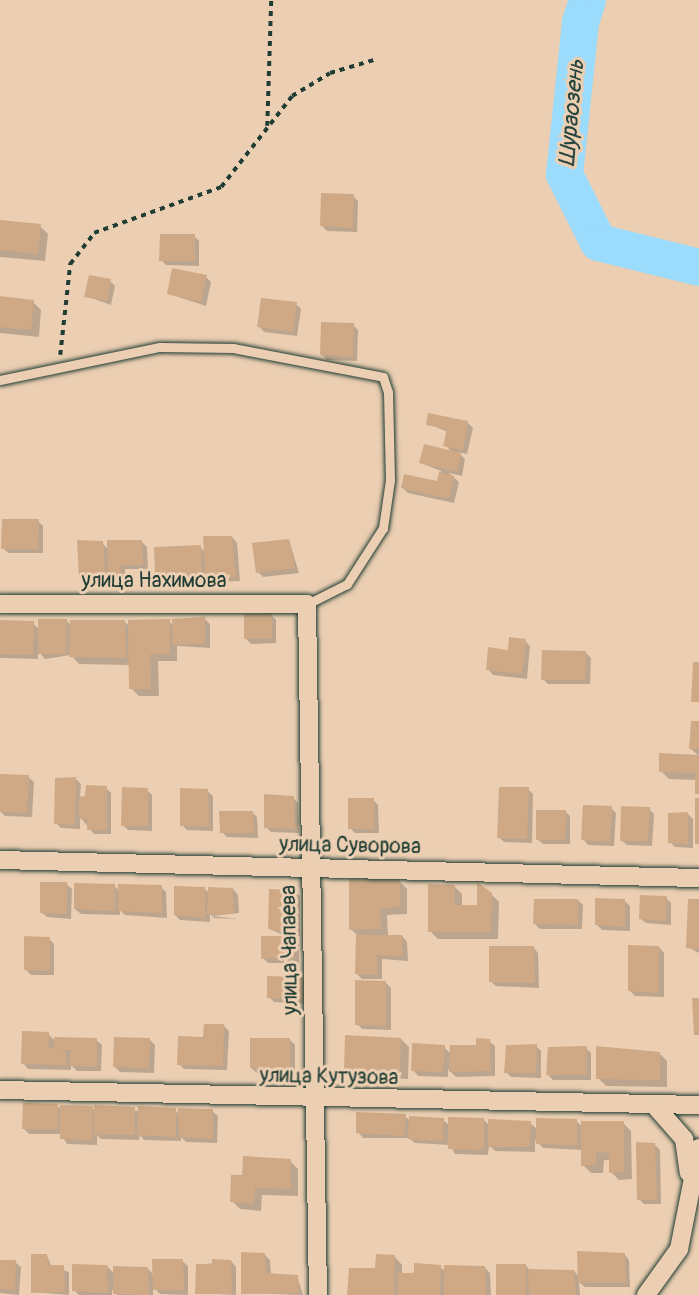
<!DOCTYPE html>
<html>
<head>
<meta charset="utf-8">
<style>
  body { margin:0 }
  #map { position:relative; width:699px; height:1295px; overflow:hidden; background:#eccfb2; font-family:Pangolin,sans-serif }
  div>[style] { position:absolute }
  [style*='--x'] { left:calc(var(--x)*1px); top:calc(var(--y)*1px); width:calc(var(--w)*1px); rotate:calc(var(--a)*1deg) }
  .shadow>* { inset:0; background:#0003 }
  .river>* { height:37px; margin:-18.5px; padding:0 18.5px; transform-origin:18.5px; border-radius:18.5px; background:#9bdbfc }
  .building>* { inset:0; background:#cfa986 }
  .path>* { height:3.5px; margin-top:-1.75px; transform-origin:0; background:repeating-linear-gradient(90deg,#1f3d34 0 5px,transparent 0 10px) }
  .roads { filter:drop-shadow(0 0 2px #1f3d34) drop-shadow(0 0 2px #1f3d34) }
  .lane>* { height:9px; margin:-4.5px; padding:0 4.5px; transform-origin:4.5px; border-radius:4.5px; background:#eccfb2 }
  .street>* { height:18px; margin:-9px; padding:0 9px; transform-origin:9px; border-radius:9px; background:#eccfb2 }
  span { translate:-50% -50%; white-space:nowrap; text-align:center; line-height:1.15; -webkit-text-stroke:6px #eccfb2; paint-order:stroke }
  .street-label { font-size:21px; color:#1f3d34 }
  .water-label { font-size:23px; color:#25453e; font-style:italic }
</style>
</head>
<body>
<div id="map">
  <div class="shadow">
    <i style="clip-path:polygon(353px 196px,358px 201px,357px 232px,327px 231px,322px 226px)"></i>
    <i style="clip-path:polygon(0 222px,40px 226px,48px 234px,45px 261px,0 257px)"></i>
    <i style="clip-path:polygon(194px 236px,199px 241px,199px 266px,166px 265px,161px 260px)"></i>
    <i style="clip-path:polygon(206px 277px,211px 282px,206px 306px,169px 294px)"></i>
    <i style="clip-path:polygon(110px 281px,115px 286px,111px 305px,86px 296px)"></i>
    <i style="clip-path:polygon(0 298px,33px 302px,41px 310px,39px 337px,0 333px)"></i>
    <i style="clip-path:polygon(296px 304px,301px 309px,297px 336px,264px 332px,259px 326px)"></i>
    <i style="clip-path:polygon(353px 325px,358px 330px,357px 361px,327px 360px,322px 355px)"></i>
    <i style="clip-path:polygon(468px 423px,473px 428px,467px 454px,458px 452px,465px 459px,462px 476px,449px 473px,459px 482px,454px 503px,408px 493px,403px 488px,438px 483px,441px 471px,421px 463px,452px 452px,445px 445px,448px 432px,428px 424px)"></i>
    <i style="clip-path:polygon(38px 521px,43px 526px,43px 553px,8px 553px,3px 548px)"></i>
    <i style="clip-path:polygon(232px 537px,237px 543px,240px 581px,212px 582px,206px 575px,206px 582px,162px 582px,157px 577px,200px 547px,206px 553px)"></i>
    <i style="clip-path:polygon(289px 540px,299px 573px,263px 577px,258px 572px)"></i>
    <i style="clip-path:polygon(141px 541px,147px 547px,148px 569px,125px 569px,125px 585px,86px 583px,81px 578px,102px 543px,109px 550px)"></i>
    <i style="clip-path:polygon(271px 615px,276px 620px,276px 643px,251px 644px,246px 639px)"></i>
    <i style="clip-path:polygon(205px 619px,210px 624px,210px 648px,177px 646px,177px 661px,158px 661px,159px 696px,139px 696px,131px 688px,131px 665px,79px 664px,71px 655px,45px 659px,38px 651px,38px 659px,0 658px,0 622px,33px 623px,40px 630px,66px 620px,72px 626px,124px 621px,130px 627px,169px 621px,174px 626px)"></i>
    <i style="clip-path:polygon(525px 641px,530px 646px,527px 679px,493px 675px,488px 669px)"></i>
    <i style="clip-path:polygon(586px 653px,591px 658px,590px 684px,548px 684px,543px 679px)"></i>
    <i style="clip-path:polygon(699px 723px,699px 796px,697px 780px,669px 779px,661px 771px,699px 756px,691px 749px)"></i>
    <i style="clip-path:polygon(28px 777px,34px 782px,32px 817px,5px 816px,0 811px)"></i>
    <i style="clip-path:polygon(76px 779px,81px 784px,80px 798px,106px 788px,111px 793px,111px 834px,94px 834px,80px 817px,80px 829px,61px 828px,56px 823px)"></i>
    <i style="clip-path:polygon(528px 789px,533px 794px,532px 843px,504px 842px,499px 837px)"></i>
    <i style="clip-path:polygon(147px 790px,152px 795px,152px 831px,128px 830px,123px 825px)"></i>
    <i style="clip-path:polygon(207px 791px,213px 796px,213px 831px,187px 830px,182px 825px)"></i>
    <i style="clip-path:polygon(293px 798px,298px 803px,299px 833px,271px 832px,266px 827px)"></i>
    <i style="clip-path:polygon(373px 800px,378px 805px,379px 833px,355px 833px,350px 828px)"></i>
    <i style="clip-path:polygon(611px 808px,616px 813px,614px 846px,588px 845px,583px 839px)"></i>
    <i style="clip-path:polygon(649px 809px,654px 814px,652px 846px,627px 845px,621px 840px)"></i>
    <i style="clip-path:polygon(565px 811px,570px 816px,570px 844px,543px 844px,537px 839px)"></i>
    <i style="clip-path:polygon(252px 812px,257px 817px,258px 838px,227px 837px,222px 832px)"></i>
    <i style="clip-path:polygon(688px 814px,693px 819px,693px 848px,675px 847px,670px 842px)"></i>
    <i style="clip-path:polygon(399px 881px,407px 889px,407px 914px,387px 915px,388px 936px,402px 936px,407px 942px,408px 961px,382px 959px,382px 979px,362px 979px,357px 974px,358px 936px,351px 929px)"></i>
    <i style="clip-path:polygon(66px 884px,72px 889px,71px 919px,47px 917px,41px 912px)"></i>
    <i style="clip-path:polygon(114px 886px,120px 891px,161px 887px,166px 892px,167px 918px,125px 915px,120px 910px,120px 915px,81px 914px,75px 909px)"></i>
    <i style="clip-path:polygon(454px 886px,462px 894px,462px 907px,478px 907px,491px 894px,499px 902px,498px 939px,438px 939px,430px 931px)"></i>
    <i style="clip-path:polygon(204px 888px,209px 893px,233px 889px,238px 895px,239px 913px,212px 916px,239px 919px,214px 918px,210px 914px,210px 922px,180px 920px,175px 915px)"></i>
    <i style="clip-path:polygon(295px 891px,300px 896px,300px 936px,290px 935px,299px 943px,299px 963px,268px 963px,263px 958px,289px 938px,270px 929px)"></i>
    <i style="clip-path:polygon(666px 898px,671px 903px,671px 925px,646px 923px,640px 918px)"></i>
    <i style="clip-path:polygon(578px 900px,583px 905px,582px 929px,540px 929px,535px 924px)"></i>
    <i style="clip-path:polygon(625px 901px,630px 906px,630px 931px,602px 930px,597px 925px)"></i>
    <i style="clip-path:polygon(699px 901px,699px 953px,688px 947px)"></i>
    <i style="clip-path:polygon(49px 939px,54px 944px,54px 975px,31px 975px,26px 970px)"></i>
    <i style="clip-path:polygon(533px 947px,538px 953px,539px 988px,496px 986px,490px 981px)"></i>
    <i style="clip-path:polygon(659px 947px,664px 953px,664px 997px,635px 996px,630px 991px)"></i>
    <i style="clip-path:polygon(302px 978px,307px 984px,308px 1004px,274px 1002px,269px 997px)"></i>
    <i style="clip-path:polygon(386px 983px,391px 988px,391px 1030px,362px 1029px,357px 1024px)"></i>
    <i style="clip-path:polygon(224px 1026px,229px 1031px,227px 1070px,184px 1069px,179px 1064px)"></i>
    <i style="clip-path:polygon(48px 1034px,56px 1042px,96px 1040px,102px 1045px,101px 1071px,77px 1071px,71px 1065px,71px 1070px,28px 1069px,23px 1063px)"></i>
    <i style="clip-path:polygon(401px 1039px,409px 1047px,408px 1079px,354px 1077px,346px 1069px)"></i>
    <i style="clip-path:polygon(150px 1040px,155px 1045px,154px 1073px,120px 1072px,115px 1067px)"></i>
    <i style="clip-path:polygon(290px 1040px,295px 1045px,295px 1073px,257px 1073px,251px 1068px)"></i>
    <i style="clip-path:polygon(489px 1041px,495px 1046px,495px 1076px,456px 1077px,448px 1069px,448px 1077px,418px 1076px,413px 1070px,444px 1047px,451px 1054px)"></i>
    <i style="clip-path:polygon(536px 1046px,541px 1051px,541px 1078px,511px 1077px,506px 1072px)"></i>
    <i style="clip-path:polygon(586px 1048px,591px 1053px,591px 1080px,553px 1080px,548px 1075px)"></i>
    <i style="clip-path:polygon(659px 1053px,667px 1061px,667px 1087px,606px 1086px,598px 1078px)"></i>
    <i style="clip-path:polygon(57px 1106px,62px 1110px,92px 1108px,96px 1112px,175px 1110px,180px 1115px,212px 1111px,218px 1116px,217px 1143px,186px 1142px,181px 1137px,181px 1141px,144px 1140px,140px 1135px,139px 1140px,101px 1139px,97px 1135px,97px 1145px,67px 1144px,61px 1134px,29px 1134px,24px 1129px)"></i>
    <i style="clip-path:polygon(405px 1116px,410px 1121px,443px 1120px,450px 1126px,484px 1120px,490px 1126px,530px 1123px,538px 1130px,576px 1121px,583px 1127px,623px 1123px,631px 1131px,632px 1179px,619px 1180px,611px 1172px,611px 1160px,604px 1160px,603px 1173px,591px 1173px,583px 1165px,583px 1150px,543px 1148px,535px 1140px,535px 1152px,495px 1151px,489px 1145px,488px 1155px,455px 1154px,450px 1145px,415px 1143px,409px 1138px,363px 1138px,358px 1132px)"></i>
    <i style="clip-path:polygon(655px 1145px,660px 1150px,661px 1204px,644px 1204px,639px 1199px)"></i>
    <i style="clip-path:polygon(290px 1161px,298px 1169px,298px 1196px,262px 1195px,261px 1211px,240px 1209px,232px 1201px,244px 1177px)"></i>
    <i style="clip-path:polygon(264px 1254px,270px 1260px,271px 1275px,297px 1276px,303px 1295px,243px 1293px)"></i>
    <i style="clip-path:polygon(624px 1254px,629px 1260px,630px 1287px,585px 1287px,579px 1282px,580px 1295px,498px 1295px,526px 1266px,530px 1270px,574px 1271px,579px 1277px)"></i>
    <i style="clip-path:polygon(47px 1256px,52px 1267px,69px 1272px,69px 1295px,32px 1292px)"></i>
    <i style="clip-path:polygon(395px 1257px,402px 1265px,402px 1275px,440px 1267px,446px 1272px,485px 1268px,490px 1273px,491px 1295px,349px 1295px)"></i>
    <i style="clip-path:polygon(0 1261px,15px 1262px,21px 1267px,19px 1295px,0 1293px)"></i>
    <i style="clip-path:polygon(182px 1261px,188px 1266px,188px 1295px,160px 1294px,153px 1287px,153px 1295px,117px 1295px,112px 1290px,112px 1295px,79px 1295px,74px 1290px,107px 1266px,115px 1275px,147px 1268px,155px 1276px)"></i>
    <i style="clip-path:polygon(231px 1261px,236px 1267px,236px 1295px,197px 1293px,198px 1265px)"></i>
  </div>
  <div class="river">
    <i style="--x:587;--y:0;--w:23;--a:108"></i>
    <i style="--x:580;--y:22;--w:153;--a:96"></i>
    <i style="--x:564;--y:174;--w:76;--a:63.4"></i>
    <i style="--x:598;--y:242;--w:104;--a:13.9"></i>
  </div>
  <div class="building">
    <i style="clip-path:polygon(321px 193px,354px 194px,353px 228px,320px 226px)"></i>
    <i style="clip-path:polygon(0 220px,41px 224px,38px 254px,0 250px)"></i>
    <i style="clip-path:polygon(160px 234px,195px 234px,195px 261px,159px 261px)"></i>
    <i style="clip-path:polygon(172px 268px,207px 275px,201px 302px,167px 294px)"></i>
    <i style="clip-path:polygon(89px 275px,111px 279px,107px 301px,84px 297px)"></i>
    <i style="clip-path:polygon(0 296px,34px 300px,31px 330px,0 327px)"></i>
    <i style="clip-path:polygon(261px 298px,297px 302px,293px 332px,257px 327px)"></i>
    <i style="clip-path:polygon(321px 322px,354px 323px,353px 357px,320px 355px)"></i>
    <i style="clip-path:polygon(428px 413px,468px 421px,463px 450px,443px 446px,447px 429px,426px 425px)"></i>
    <i style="clip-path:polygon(424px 444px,461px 453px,457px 472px,419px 463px)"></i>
    <i style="clip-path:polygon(439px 472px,454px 476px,449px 499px,401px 488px,404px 474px,437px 481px)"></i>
    <i style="clip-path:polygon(2px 519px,39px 519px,38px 549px,1px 549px)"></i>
    <i style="clip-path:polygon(203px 536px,232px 536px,236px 577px,205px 577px)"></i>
    <i style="clip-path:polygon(289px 539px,295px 568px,256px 573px,252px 543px)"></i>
    <i style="clip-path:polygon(77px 540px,103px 541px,106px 579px,79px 579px)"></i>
    <i style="clip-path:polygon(107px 540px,142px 540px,143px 565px,121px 565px,121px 581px,108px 581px)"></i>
    <i style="clip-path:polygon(201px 545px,202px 578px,155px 578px,154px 547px)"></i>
    <i style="clip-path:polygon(272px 613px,272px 639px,244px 639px,244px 614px)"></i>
    <i style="clip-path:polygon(205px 617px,205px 643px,173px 645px,172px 619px)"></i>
    <i style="clip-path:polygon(38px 619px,67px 619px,66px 654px,38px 654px)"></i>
    <i style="clip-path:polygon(170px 619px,170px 654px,150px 654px,151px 689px,129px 689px,128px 620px)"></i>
    <i style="clip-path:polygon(0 620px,34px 621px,33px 655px,0 654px)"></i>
    <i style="clip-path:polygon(70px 620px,125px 620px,126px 658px,69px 657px)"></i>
    <i style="clip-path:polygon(509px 637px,526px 639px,522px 674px,486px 670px,488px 647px,508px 650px)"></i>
    <i style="clip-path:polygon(542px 650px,586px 651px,585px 680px,541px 680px)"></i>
    <i style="clip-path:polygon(693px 662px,699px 662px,699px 702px,691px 702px)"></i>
    <i style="clip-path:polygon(691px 721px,699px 721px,699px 750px,689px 749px)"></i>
    <i style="clip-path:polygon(659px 753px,699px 755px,699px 794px,695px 794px,695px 773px,659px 772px)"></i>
    <i style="clip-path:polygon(0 774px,29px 775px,27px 813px,0 812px)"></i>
    <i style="clip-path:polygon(76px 777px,75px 825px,54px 824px,55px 778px)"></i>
    <i style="clip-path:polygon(86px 785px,107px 786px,107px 830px,87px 830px,87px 819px,79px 819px,79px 797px,85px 796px)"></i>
    <i style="clip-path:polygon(122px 787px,148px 788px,148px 826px,121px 826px)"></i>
    <i style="clip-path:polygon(499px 787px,529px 787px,527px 839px,497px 838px)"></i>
    <i style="clip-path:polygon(180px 788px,208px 789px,209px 827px,180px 826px)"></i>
    <i style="clip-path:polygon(264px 794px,294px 796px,295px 829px,264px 828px)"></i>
    <i style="clip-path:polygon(348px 798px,374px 798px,374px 829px,348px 829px)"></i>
    <i style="clip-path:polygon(695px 798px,699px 798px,699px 844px,695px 844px)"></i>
    <i style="clip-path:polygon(583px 805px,612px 806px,610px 842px,581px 840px)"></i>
    <i style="clip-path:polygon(621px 806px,650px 807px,648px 841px,620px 841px)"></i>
    <i style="clip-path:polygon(536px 810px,566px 810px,565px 840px,536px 840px)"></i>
    <i style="clip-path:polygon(219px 811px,253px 811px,254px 833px,220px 833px)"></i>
    <i style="clip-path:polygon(688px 812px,688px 844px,668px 843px,668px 813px)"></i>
    <i style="clip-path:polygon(349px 879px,400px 879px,400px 907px,380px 908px,381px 929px,349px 930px)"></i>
    <i style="clip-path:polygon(40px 882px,67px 882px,67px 914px,40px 913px)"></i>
    <i style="clip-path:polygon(477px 882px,492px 893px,491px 932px,428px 932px,428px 884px,455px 885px,455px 905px,477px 905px)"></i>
    <i style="clip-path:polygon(74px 883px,115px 884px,115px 911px,74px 909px)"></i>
    <i style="clip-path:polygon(118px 884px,162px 885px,162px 913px,118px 911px)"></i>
    <i style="clip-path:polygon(174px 886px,205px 887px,205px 918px,174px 915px)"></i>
    <i style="clip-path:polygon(208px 887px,233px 888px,234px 914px,207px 914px)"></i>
    <i style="clip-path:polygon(269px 889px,296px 890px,295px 932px,268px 929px)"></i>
    <i style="clip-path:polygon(640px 895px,667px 896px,666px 921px,639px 919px)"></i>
    <i style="clip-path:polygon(595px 898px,625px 899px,625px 927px,595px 925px)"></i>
    <i style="clip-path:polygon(534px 899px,578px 899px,578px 925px,533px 924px)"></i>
    <i style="clip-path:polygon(688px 899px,699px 899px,699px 949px,686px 948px)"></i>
    <i style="clip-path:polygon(356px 935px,402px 935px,403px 956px,377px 955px,378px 975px,355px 974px)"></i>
    <i style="clip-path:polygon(24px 936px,50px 937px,50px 971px,24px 970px)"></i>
    <i style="clip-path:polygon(261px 936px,294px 936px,294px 958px,261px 959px)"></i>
    <i style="clip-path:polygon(628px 945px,659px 946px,659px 993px,628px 991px)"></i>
    <i style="clip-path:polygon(489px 946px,534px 946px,535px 983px,489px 982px)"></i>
    <i style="clip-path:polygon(267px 976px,303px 977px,304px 999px,267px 998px)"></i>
    <i style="clip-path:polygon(355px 980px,386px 981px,386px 1026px,355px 1025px)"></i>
    <i style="clip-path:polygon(692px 998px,699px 998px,699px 1035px,694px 1035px)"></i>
    <i style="clip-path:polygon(204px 1024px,224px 1024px,223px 1066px,177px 1065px,178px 1036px,203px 1037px)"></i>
    <i style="clip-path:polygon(22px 1031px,49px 1032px,49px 1047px,66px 1052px,66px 1065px,21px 1064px)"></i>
    <i style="clip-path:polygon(345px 1035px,401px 1038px,400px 1072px,344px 1070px)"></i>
    <i style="clip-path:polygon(54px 1037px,97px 1038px,97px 1067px,70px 1066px,70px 1050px,54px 1050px)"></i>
    <i style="clip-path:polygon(114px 1037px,150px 1038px,149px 1068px,113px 1067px)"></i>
    <i style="clip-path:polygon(250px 1038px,290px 1038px,290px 1069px,250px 1068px)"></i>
    <i style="clip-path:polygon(476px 1038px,490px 1039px,491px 1071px,449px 1072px,450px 1045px,476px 1045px)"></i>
    <i style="clip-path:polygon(412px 1043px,445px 1045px,443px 1072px,411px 1071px)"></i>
    <i style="clip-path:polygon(537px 1044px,536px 1073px,504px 1073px,506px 1045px)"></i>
    <i style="clip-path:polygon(587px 1046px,587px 1075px,546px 1075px,548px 1047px)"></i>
    <i style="clip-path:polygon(596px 1046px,660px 1052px,660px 1080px,596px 1079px)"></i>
    <i style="clip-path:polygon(23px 1103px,58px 1104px,58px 1129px,22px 1129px)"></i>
    <i style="clip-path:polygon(60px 1105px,93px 1106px,92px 1140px,60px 1139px)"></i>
    <i style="clip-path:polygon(94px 1105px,135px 1107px,135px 1135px,94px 1135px)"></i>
    <i style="clip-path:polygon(138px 1106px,176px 1108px,176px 1137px,137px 1135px)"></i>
    <i style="clip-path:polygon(178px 1108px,213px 1109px,213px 1139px,179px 1137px)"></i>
    <i style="clip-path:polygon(356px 1112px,406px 1114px,404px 1136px,356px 1133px)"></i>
    <i style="clip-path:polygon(409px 1116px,444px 1118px,443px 1141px,408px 1139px)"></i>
    <i style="clip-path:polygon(448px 1117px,484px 1118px,484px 1150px,448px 1149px)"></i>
    <i style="clip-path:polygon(536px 1118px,577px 1119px,577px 1145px,536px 1144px)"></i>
    <i style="clip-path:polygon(488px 1119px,531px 1121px,530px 1147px,488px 1147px)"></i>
    <i style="clip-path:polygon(581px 1121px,624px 1121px,624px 1172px,609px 1173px,609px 1153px,596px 1152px,596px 1165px,581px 1166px)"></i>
    <i style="clip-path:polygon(636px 1142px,655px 1143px,657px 1200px,637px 1200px)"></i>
    <i style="clip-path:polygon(243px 1156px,291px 1159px,291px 1189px,255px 1188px,254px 1204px,230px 1202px,231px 1175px,242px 1175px)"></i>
    <i style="clip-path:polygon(577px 1251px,625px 1253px,626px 1283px,578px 1283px)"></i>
    <i style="clip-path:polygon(241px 1252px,265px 1253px,266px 1273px,298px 1275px,299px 1293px,241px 1294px)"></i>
    <i style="clip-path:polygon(31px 1254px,47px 1254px,48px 1265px,64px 1265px,65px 1292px,31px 1293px)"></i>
    <i style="clip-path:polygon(376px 1254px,395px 1255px,394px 1295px,347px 1295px,349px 1268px,375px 1268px)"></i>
    <i style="clip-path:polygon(152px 1259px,183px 1259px,184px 1290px,153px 1290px)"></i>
    <i style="clip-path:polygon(212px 1259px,231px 1260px,232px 1294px,195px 1294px,196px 1264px,212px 1264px)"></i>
    <i style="clip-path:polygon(0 1260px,16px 1260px,15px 1290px,0 1289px)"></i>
    <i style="clip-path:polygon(414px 1263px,441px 1265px,440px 1295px,397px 1295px,398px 1273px,414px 1273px)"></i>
    <i style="clip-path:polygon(72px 1264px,107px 1265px,108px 1293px,72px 1291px)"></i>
    <i style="clip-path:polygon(496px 1264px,526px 1264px,526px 1295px,496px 1295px)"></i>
    <i style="clip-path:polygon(444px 1265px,485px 1266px,486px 1295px,444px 1295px)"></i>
    <i style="clip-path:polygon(113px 1266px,148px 1267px,149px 1295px,113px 1294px)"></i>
    <i style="clip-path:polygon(528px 1269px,574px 1270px,576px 1295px,529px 1295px)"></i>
  </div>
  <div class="path">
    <i style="--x:267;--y:126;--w:126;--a:-88.2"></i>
    <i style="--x:60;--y:355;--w:92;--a:-83.7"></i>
    <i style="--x:70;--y:264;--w:39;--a:-52"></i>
    <i style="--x:94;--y:233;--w:135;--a:-19.9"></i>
    <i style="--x:221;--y:187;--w:115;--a:-52"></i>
    <i style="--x:292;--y:96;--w:44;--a:-31.2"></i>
    <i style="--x:330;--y:73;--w:46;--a:-16.5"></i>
  </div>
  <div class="roads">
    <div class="lane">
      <i style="--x:0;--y:380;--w:163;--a:-11.7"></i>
      <i style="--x:160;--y:347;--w:73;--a:0.8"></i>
      <i style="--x:233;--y:348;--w:153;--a:10.9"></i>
      <i style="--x:383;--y:377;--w:16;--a:72"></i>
      <i style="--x:388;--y:392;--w:88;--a:88.7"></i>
      <i style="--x:390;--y:480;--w:49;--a:98.3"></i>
      <i style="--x:383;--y:528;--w:67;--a:122.7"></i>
      <i style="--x:347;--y:584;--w:45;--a:153.4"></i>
    </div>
    <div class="street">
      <i style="--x:0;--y:604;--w:307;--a:0"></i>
      <i style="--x:307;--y:604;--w:691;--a:89.09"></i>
      <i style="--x:0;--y:860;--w:699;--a:1.48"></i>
      <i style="--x:0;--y:1090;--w:699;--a:1.23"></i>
      <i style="--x:656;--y:1107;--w:43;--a:48.8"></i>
      <i style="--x:684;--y:1139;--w:34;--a:82"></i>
      <i style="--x:646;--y:1295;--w:57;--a:-54.3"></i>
      <i style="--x:679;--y:1249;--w:103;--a:-78.8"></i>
    </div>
  </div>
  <div class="street-label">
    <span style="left:154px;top:581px">улица Нахимова</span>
    <span style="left:350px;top:846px;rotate:1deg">улица Суворова</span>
    <span style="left:290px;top:950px;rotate:-91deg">улица Чапаева</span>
    <span style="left:329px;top:1077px;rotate:1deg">улица Кутузова</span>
  </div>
  <div class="water-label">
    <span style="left:572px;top:113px;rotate:-85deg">Шураозень</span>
  </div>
</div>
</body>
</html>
